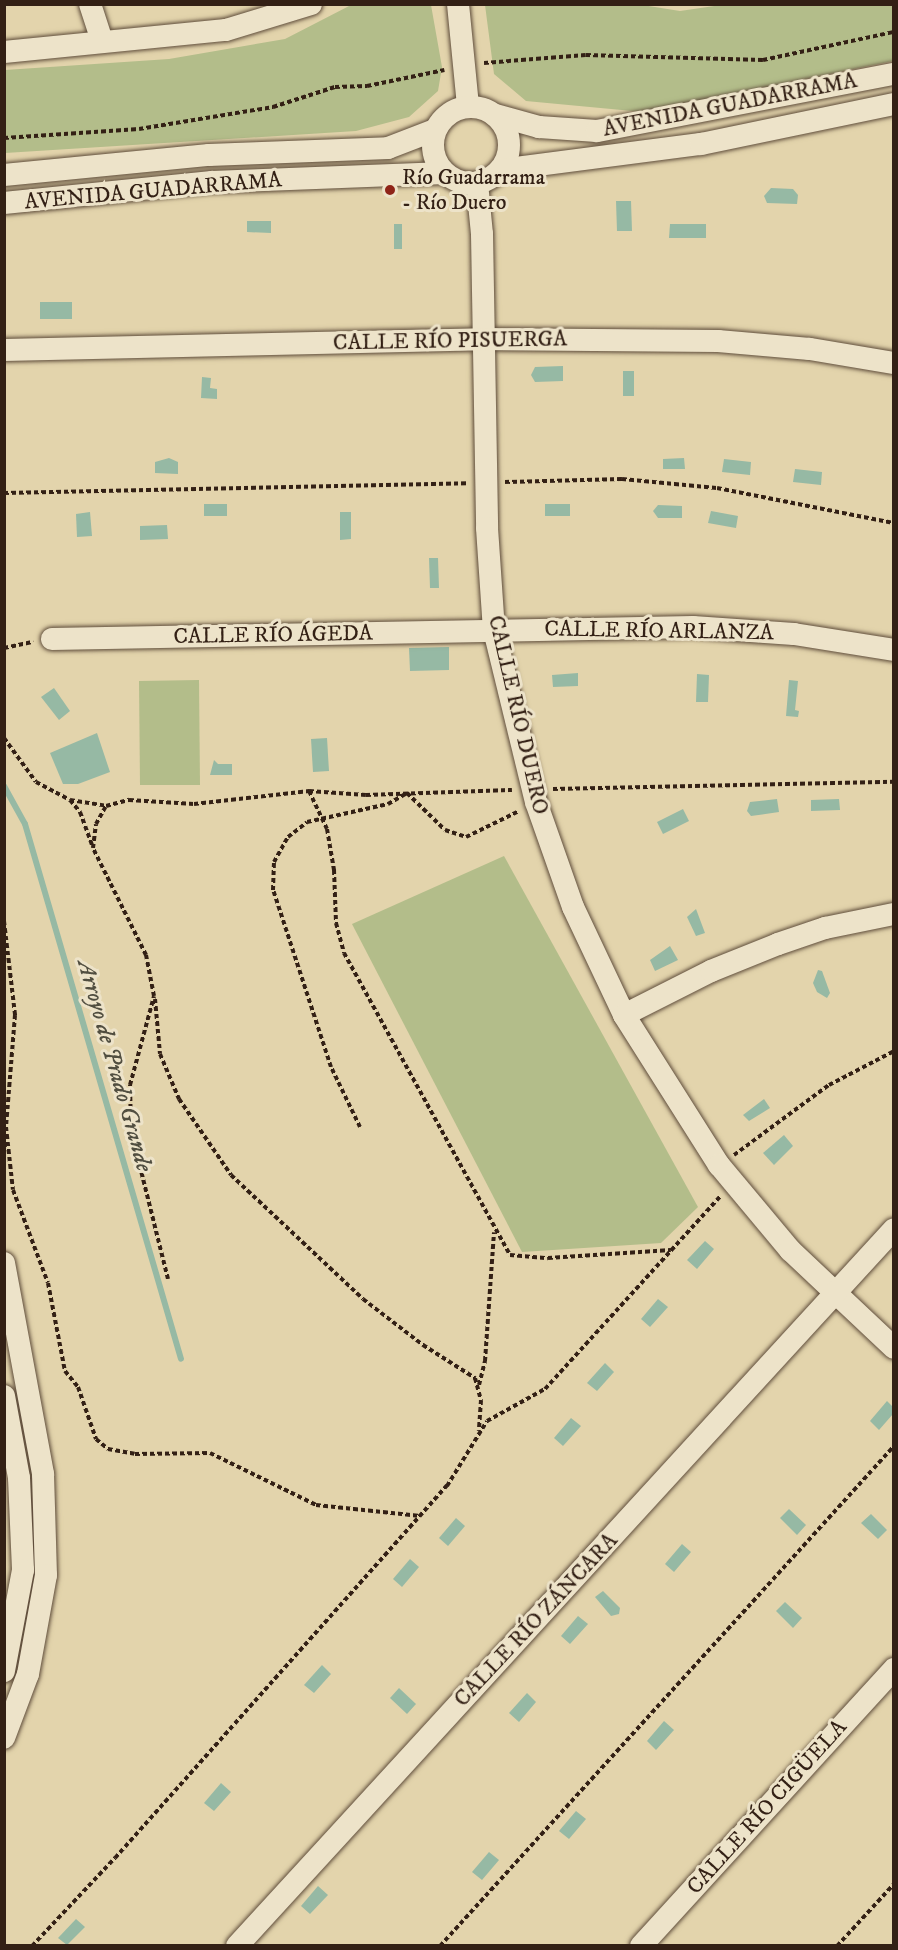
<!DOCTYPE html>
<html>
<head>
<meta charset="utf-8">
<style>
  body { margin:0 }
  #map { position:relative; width:898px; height:1950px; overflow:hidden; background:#e3d4ac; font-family:"IM FELL DW Pica",serif }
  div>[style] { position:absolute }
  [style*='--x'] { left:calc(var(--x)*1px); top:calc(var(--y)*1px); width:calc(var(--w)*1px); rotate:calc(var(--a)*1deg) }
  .green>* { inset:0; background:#b3bd8a }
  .water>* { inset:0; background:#96b9a4 }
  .stream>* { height:6px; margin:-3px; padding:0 3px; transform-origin:3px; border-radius:3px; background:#96b9a4 }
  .path>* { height:4px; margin-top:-2px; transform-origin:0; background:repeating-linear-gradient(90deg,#332015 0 4.5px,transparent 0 7.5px) }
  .roads { filter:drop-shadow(0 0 2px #5f4d3b) drop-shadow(0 0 2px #5f4d3b) }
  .minor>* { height:22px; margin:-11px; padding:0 11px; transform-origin:11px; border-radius:11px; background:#ede3c9 }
  .minor>.ring { margin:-11px; padding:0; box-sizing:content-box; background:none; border:22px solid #ede3c9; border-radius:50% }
  .dots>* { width:16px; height:16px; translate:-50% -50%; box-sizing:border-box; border:3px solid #ede3c9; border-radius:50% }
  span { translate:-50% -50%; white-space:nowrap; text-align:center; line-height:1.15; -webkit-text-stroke:6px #ede3c9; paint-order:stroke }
  .street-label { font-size:22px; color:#332015 }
  .poi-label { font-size:22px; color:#332015 }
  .left { translate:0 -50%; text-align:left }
  .water-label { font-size:24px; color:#514e40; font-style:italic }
  .frame { position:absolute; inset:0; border:6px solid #332015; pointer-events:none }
</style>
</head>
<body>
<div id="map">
  <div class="green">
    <i style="clip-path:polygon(636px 4px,680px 11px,728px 4px,893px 5px,893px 61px,643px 112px,526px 101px,494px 74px,485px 5px)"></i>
    <i style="clip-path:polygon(351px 5px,431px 5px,442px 67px,438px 91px,409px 117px,356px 131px,5px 153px,5px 70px,169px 59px,285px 39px)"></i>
    <i style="clip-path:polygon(199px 680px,200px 785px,140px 785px,139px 681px)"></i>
    <i style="clip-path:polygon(504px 856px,698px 1207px,661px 1243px,522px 1252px,352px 924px)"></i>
  </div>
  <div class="water">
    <i style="clip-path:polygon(771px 188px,793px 189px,798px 195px,797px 204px,767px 203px,764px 196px)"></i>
    <i style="clip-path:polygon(616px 201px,631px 201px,632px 231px,617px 231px)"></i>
    <i style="clip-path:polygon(247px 221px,271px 221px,271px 233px,247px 232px)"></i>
    <i style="clip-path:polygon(394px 224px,402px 224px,402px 249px,394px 249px)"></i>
    <i style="clip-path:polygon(670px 224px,706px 224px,706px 238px,669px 238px)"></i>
    <i style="clip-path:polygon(40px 302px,72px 302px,72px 319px,40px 319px)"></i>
    <i style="clip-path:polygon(563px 366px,563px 381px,535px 382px,531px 375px,535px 367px)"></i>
    <i style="clip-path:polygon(623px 371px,634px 371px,634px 396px,623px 396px)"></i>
    <i style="clip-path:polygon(202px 377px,211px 378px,210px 388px,217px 389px,217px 399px,201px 398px)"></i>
    <i style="clip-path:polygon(169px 458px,178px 462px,178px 474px,155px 473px,155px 462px)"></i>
    <i style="clip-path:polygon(684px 458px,685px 469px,663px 469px,663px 459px)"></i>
    <i style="clip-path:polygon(724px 459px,751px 462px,750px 475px,722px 472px)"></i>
    <i style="clip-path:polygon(795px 469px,822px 472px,821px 485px,793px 482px)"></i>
    <i style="clip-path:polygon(204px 504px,227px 504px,227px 516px,204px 516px)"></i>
    <i style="clip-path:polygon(545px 504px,570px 504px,570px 516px,545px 516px)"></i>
    <i style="clip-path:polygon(658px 505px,682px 506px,682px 518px,658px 518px,653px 511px)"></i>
    <i style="clip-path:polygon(711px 511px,738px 516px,736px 528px,708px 523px)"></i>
    <i style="clip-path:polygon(90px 512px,92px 536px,77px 537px,76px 514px)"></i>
    <i style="clip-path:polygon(340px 512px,351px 512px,351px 539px,340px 540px)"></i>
    <i style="clip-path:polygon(167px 525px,168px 539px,140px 540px,140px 526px)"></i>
    <i style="clip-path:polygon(429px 558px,438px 558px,439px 588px,430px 588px)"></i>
    <i style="clip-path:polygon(449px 647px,449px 670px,410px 671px,409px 648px)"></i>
    <i style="clip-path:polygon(578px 673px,578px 686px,553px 687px,552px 675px)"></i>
    <i style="clip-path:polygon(697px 674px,709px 675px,708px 702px,696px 702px)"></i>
    <i style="clip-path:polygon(789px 680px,798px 681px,795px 710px,799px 711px,798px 717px,786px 716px)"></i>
    <i style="clip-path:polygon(54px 688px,70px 711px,59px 720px,41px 697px)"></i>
    <i style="clip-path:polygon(97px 733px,110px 772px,78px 784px,63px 784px,50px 753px)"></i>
    <i style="clip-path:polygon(327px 738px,329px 771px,313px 772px,311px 739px)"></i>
    <i style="clip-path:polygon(214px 760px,218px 764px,232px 764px,232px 775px,210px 775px)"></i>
    <i style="clip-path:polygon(777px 799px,779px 812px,751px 816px,747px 811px,750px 802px)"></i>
    <i style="clip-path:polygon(839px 799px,840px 810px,811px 811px,811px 800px)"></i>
    <i style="clip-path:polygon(683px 809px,689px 821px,663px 834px,657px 822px)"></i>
    <i style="clip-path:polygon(696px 909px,705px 933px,696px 936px,687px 917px)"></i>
    <i style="clip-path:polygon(670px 946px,678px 960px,655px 971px,650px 960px)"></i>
    <i style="clip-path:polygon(818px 970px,822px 971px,830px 993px,827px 998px,817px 992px,813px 983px)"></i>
    <i style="clip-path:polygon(764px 1099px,770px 1108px,749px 1121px,743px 1115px)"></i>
    <i style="clip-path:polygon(784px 1135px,793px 1146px,774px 1165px,763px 1153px)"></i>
    <i style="clip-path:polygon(705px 1241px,714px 1249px,697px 1269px,687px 1260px)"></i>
    <i style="clip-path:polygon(658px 1299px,668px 1307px,650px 1327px,641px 1319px)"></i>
    <i style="clip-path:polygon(605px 1363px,614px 1372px,597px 1391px,587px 1383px)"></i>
    <i style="clip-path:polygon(887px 1401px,893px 1407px,893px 1414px,879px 1430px,870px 1421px)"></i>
    <i style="clip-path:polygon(571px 1418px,581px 1426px,563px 1446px,554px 1438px)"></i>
    <i style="clip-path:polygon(789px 1509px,806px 1525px,797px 1535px,780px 1518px)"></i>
    <i style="clip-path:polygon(871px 1514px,887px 1530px,878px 1539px,861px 1523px)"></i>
    <i style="clip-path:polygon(456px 1518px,465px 1526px,448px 1546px,439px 1538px)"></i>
    <i style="clip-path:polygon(682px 1544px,691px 1552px,674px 1572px,665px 1564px)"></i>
    <i style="clip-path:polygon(410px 1559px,419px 1567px,402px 1587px,393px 1579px)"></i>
    <i style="clip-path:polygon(603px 1591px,620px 1608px,619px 1614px,611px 1616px,595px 1597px)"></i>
    <i style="clip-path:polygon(785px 1602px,802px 1618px,793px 1628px,776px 1611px)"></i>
    <i style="clip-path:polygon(578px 1616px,588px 1624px,570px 1644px,561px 1636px)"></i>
    <i style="clip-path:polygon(322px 1665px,331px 1674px,314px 1693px,304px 1685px)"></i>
    <i style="clip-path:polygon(399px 1688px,416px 1704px,407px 1714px,390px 1698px)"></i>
    <i style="clip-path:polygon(527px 1693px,536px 1702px,519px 1722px,509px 1713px)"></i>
    <i style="clip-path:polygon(664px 1721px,674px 1730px,656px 1750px,647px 1741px)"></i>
    <i style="clip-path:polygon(221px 1783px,231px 1792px,214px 1811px,204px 1803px)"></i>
    <i style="clip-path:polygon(576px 1811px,586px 1819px,569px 1839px,559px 1831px)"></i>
    <i style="clip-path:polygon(489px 1852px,499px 1860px,482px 1880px,472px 1872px)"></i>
    <i style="clip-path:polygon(318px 1886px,328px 1895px,310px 1914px,301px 1906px)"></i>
    <i style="clip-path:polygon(76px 1919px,85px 1927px,67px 1945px,58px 1938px)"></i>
  </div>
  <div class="stream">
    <i style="--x:4;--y:786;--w:43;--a:61.1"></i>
    <i style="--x:25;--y:824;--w:557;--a:73.74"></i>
  </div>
  <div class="path">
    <i style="--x:484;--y:63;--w:102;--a:-4.5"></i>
    <i style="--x:586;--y:55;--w:177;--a:1.6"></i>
    <i style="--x:763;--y:60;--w:134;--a:-12.1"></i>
    <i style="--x:4;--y:138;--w:135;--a:-3.8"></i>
    <i style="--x:139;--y:129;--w:136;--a:-9.3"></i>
    <i style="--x:273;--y:107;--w:65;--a:-17.9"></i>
    <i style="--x:335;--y:87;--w:32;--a:-2"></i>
    <i style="--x:367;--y:86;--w:79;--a:-11.7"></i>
    <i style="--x:505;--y:482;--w:117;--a:-1.5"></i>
    <i style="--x:622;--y:479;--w:95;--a:5.4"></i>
    <i style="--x:717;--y:488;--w:180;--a:11.2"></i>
    <i style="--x:4;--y:493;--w:464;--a:-1.2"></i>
    <i style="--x:4;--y:648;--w:30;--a:-12"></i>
    <i style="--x:4;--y:738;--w:54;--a:54"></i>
    <i style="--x:36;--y:782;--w:38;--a:28"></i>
    <i style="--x:70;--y:800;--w:16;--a:50"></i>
    <i style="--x:80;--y:812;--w:35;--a:70"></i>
    <i style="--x:553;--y:789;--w:341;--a:-1.2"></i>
    <i style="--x:309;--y:791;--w:42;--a:64.7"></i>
    <i style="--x:327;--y:829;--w:42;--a:80.3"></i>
    <i style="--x:334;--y:870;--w:53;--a:87.8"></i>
    <i style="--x:336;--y:923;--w:31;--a:75"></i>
    <i style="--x:344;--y:953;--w:345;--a:61.2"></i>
    <i style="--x:510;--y:1255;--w:38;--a:5"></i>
    <i style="--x:548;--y:1258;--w:123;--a:-3.7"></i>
    <i style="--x:70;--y:800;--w:36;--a:9"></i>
    <i style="--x:4;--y:921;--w:95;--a:83.3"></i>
    <i style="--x:15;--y:1015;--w:112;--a:94.6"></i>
    <i style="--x:6;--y:1127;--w:63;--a:83.7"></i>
    <i style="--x:13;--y:1190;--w:99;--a:69.4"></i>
    <i style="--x:48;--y:1283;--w:90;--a:79.1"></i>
    <i style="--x:65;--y:1371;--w:21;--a:51"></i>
    <i style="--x:78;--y:1387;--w:55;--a:70.9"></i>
    <i style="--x:96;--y:1439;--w:16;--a:40"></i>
    <i style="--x:108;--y:1449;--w:27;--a:10"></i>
    <i style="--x:135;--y:1454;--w:75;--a:-0.8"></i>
    <i style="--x:210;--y:1453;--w:118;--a:26.1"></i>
    <i style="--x:316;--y:1505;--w:105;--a:6"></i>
    <i style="--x:155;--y:999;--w:55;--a:84.8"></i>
    <i style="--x:160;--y:1054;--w:49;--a:67.1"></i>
    <i style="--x:179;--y:1099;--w:92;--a:55.6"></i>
    <i style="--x:231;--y:1175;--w:181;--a:43.2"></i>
    <i style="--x:363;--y:1299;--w:76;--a:37.5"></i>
    <i style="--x:423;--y:1345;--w:62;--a:32.4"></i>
    <i style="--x:475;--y:1378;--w:23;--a:75"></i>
    <i style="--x:481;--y:1400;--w:31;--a:94"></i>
    <i style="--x:360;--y:1127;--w:67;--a:-115.8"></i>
    <i style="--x:331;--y:1067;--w:186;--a:-108.1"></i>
    <i style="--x:273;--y:890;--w:28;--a:-88"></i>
    <i style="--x:274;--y:862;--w:29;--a:-61"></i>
    <i style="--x:288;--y:837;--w:24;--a:-38"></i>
    <i style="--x:307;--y:822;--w:83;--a:-12.5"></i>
    <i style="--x:388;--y:804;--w:22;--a:-30"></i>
    <i style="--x:407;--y:793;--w:53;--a:44.2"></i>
    <i style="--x:445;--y:830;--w:22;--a:18"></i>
    <i style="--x:466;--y:837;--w:59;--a:-26.1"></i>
    <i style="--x:734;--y:1155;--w:118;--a:-36.4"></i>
    <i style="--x:829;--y:1085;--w:73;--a:-27.6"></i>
    <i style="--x:168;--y:1279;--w:153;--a:-104"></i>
    <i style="--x:131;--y:1131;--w:46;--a:-91.2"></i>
    <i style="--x:130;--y:1085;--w:92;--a:-74.9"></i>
    <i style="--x:154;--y:996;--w:42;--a:-101"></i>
    <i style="--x:146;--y:955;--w:119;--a:-116.4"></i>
    <i style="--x:93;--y:848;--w:24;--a:-83"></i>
    <i style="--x:96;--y:824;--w:21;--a:-61"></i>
    <i style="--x:106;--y:806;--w:24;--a:-15"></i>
    <i style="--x:129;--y:800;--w:65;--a:3.5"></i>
    <i style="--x:194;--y:804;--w:116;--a:-6.4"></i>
    <i style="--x:309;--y:791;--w:57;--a:4"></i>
    <i style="--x:366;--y:795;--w:146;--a:-2"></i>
    <i style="--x:479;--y:1385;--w:25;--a:-76"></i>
    <i style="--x:485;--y:1361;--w:129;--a:-86"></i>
    <i style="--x:32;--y:1946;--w:121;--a:-46.7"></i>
    <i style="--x:115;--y:1858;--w:499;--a:-48.3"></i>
    <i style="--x:447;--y:1486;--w:76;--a:-58.4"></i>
    <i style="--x:487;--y:1421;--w:66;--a:-28.9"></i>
    <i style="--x:545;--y:1389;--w:260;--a:-47.7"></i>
    <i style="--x:440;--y:1946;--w:675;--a:-47.76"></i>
    <i style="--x:837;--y:1946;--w:84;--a:-47.4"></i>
  </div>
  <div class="roads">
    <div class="minor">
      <i style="--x:90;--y:4;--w:38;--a:72"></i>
      <i style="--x:458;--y:4;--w:102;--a:84.4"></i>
      <i style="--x:4;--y:52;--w:223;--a:-5.7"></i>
      <i style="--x:226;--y:30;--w:89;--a:-17"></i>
      <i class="ring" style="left:433px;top:107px;width:54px;height:54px"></i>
      <i style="--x:496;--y:115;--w:45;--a:15.6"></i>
      <i style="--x:539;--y:127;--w:58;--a:3.9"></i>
      <i style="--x:597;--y:131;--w:302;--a:-10.9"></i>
      <i style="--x:500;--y:170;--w:203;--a:-7.4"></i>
      <i style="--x:701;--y:144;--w:197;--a:-11.7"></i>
      <i style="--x:4;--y:175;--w:206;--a:-5.6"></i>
      <i style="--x:209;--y:155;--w:179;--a:-2.2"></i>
      <i style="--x:388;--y:148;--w:50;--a:-21"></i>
      <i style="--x:477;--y:183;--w:51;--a:84.4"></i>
      <i style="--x:482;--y:234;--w:294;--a:89"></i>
      <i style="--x:487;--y:528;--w:102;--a:86.1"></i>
      <i style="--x:494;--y:630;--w:177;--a:76.3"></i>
      <i style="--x:536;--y:802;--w:111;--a:70.6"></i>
      <i style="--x:573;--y:907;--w:119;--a:64.7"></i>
      <i style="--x:624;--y:1015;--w:178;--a:57.7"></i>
      <i style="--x:719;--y:1165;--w:111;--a:50.1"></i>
      <i style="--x:790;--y:1250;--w:143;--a:43.3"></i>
      <i style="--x:4;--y:203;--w:209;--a:-5.8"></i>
      <i style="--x:212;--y:182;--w:233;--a:-2.2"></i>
      <i style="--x:4;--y:350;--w:479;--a:-1.3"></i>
      <i style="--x:483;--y:339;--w:235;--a:0.5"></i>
      <i style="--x:718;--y:341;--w:92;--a:5"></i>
      <i style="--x:810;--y:349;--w:85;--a:9.5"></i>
      <i style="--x:52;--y:639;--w:641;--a:-1.07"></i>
      <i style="--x:693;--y:627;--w:101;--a:4"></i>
      <i style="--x:794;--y:634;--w:101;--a:9.1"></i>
      <i style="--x:624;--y:1015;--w:97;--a:-26.8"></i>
      <i style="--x:711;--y:971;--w:72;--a:-21.9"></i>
      <i style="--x:778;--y:944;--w:50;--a:-18.8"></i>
      <i style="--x:825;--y:928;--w:70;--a:-11.5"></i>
      <i style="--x:4;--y:1263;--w:215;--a:79.5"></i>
      <i style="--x:43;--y:1474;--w:101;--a:88.3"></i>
      <i style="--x:46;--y:1575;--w:101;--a:100.3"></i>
      <i style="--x:28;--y:1674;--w:68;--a:110.6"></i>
      <i style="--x:4;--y:1396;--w:83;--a:79.6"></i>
      <i style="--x:19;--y:1478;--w:92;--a:87.5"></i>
      <i style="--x:23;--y:1570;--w:103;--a:100.7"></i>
      <i style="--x:237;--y:1946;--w:972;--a:-47.5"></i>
      <i style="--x:641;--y:1946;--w:375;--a:-47.6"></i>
    </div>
  </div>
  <div class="dots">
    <i style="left:390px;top:190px;background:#8f2418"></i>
  </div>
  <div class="street-label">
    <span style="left:730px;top:105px;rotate:-11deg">AVENIDA GUADARRAMA</span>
    <span style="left:153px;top:191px;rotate:-5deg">AVENIDA GUADARRAMA</span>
    <span style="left:450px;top:341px;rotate:-1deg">CALLE RÍO PISUERGA</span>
    <span style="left:659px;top:631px;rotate:1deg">CALLE RÍO ARLANZA</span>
    <span style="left:273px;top:635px;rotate:-1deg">CALLE RÍO ÁGEDA</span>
    <span style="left:518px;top:715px;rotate:77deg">CALLE RÍO DUERO</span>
    <span style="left:536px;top:1620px;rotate:-47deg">CALLE RÍO ZÁNCARA</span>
    <span style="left:767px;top:1807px;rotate:-48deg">CALLE RÍO CIGÜELA</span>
  </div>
  <div class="poi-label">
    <span class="left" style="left:402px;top:190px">Río Guadarrama<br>- Río Duero</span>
  </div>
  <div class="water-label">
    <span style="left:114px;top:1066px;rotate:74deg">Arroyo de Prado Grande</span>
  </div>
  <div class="frame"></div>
</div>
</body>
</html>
